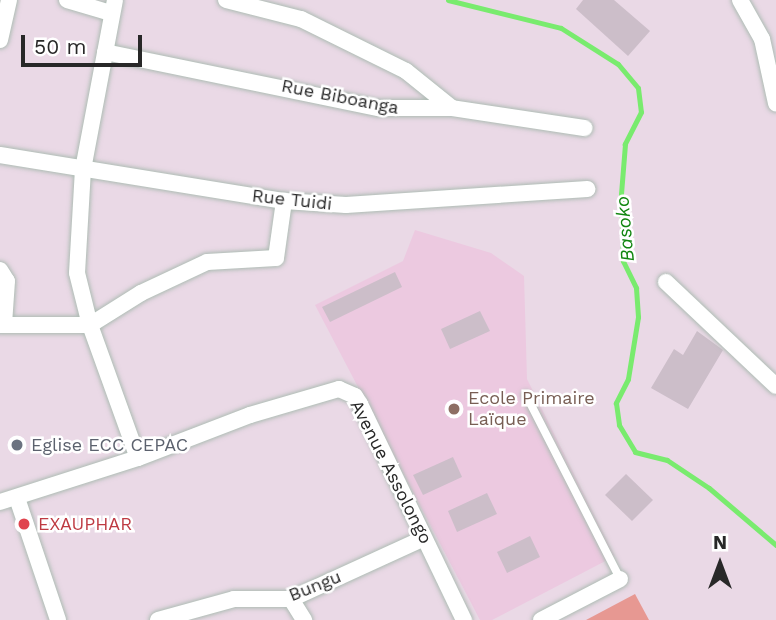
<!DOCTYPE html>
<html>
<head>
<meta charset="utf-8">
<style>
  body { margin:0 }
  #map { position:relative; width:776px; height:620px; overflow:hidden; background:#ead9e6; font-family:"Work Sans",sans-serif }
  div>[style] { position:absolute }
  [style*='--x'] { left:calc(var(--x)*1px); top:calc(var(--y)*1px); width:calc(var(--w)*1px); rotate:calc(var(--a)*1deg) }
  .education>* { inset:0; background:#ecc9e0 }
  .pitch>* { inset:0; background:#e79892 }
  .stream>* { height:5px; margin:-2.5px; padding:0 2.5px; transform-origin:2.5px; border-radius:2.5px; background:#79eb6e }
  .building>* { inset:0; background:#ccbec9 }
  .roads { filter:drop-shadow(0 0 2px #aebcb4) drop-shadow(0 0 2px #aebcb4) }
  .lane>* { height:8px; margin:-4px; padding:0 4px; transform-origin:4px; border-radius:4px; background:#fff }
  .street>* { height:16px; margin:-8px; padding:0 8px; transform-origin:8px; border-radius:8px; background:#fff }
  .dots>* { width:19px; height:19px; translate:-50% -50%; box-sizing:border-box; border:4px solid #fff; border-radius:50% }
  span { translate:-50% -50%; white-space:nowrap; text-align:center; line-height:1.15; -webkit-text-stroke:5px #fff; paint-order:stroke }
  .street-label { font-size:18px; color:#282828 }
  .education-label { font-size:18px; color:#785e54 }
  .left { translate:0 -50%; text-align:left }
  .worship-label { font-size:18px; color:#5b616d }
  .health-label { font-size:18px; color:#be3a42 }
  .water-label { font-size:19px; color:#118610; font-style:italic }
  .north { position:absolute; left:685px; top:529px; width:70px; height:70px; -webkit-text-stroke:5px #fff; paint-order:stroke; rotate:0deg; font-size:19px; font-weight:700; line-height:28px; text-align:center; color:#282828 }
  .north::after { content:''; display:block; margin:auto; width:24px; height:32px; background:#282828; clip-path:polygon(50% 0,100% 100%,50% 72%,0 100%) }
  .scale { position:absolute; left:21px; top:35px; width:121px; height:32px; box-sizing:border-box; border:4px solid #282828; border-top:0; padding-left:9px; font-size:21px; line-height:24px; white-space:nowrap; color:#282828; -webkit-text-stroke:5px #fff; paint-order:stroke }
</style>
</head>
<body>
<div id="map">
  <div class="education">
    <i style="clip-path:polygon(415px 230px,491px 253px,524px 276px,527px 379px,615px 556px,492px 620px,480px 620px,315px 305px,403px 261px)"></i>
  </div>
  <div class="pitch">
    <i style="clip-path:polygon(635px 594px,649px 620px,586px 620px)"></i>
  </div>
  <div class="stream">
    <i style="--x:448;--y:0;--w:116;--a:13.9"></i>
    <i style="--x:561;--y:28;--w:67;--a:32.3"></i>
    <i style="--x:618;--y:64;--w:31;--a:50"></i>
    <i style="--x:638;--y:88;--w:24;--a:83"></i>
    <i style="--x:641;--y:112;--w:36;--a:117"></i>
    <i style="--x:625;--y:144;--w:50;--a:94.6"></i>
    <i style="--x:621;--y:194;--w:67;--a:88.3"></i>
    <i style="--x:623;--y:261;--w:30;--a:64"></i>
    <i style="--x:636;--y:288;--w:29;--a:86"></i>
    <i style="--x:638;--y:317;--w:63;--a:99.2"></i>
    <i style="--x:628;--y:379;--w:27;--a:117"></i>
    <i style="--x:616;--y:403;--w:22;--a:82"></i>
    <i style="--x:619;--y:425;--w:31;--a:59"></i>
    <i style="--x:635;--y:452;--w:33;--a:14"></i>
    <i style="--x:667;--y:460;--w:50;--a:33.7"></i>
    <i style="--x:709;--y:488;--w:88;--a:40.4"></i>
  </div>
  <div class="building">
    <i style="clip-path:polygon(583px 0,614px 0,650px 31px,628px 56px,576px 9px)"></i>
    <i style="clip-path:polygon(395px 272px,402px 287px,330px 322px,322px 307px)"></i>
    <i style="clip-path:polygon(480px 311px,490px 331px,450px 349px,441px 329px)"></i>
    <i style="clip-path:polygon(697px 331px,723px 350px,688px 409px,651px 388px,674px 349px,683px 355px)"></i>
    <i style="clip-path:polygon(453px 457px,462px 477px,423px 495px,413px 475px)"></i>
    <i style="clip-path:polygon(626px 474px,653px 500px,632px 521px,605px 495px)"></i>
    <i style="clip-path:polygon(487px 493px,497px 514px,457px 532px,448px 511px)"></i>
    <i style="clip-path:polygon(530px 536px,540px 557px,507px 573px,497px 552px)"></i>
  </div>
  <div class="roads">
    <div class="lane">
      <i style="--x:526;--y:395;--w:207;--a:62.9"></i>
    </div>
    <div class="street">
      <i style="--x:67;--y:0;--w:46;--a:16.5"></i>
      <i style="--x:115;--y:0;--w:172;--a:100.7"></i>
      <i style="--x:83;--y:169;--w:104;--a:93.3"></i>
      <i style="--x:77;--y:273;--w:54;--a:76"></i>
      <i style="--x:90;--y:325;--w:141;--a:70.2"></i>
      <i style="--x:226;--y:0;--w:77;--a:14.2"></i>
      <i style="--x:301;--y:19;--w:117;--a:26.3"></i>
      <i style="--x:406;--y:71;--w:59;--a:38.8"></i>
      <i style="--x:740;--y:0;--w:45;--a:60.6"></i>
      <i style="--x:762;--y:39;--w:66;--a:77.7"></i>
      <i style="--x:0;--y:40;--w:41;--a:-77.3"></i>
      <i style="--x:105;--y:52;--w:280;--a:11.6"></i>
      <i style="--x:379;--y:108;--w:73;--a:0"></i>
      <i style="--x:452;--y:108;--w:134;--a:8.6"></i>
      <i style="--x:0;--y:155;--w:288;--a:9.2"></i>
      <i style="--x:284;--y:201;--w:62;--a:3.7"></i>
      <i style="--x:346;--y:205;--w:242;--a:-3.8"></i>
      <i style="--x:0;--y:270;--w:13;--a:58"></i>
      <i style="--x:7;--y:281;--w:43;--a:94"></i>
      <i style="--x:666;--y:282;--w:151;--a:43.4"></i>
      <i style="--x:0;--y:325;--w:90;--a:0"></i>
      <i style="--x:90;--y:325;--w:60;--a:-32.1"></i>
      <i style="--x:141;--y:293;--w:73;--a:-25.2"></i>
      <i style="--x:207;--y:262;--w:69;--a:-3.3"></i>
      <i style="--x:276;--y:258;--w:58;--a:-82"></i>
      <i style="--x:17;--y:498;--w:129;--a:71.4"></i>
      <i style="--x:0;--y:502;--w:145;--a:-17.7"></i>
      <i style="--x:138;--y:458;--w:120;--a:-21"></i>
      <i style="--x:250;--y:415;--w:93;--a:-16.3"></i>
      <i style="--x:339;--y:389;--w:17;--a:24"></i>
      <i style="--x:355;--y:396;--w:9;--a:58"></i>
      <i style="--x:360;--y:404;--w:240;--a:64.3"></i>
      <i style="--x:291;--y:599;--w:25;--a:58"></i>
      <i style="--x:158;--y:620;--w:79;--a:-15.4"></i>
      <i style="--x:234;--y:599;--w:57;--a:0"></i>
      <i style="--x:291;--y:599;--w:146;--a:-24.6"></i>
      <i style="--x:541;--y:620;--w:89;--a:-27.4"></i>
    </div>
  </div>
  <div class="dots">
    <i style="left:454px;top:409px;background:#8d6e63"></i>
    <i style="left:17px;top:445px;background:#6b7280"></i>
    <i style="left:24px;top:524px;background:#e0444e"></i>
  </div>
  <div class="street-label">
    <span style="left:340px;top:97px;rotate:11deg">Rue Biboanga</span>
    <span style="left:292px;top:200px;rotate:6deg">Rue Tuidi</span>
    <span style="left:391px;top:472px;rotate:63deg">Avenue Assolongo</span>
    <span style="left:315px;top:586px;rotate:-22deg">Bungu</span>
  </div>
  <div class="education-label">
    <span class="left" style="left:468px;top:409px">Ecole Primaire<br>Laïque</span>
  </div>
  <div class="worship-label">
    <span class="left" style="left:31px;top:445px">Eglise ECC CEPAC</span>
  </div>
  <div class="health-label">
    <span class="left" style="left:38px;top:524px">EXAUPHAR</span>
  </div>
  <div class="water-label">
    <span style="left:625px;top:229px;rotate:-95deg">Basoko</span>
  </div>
  <div class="north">N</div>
  <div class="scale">50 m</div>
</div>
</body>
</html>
